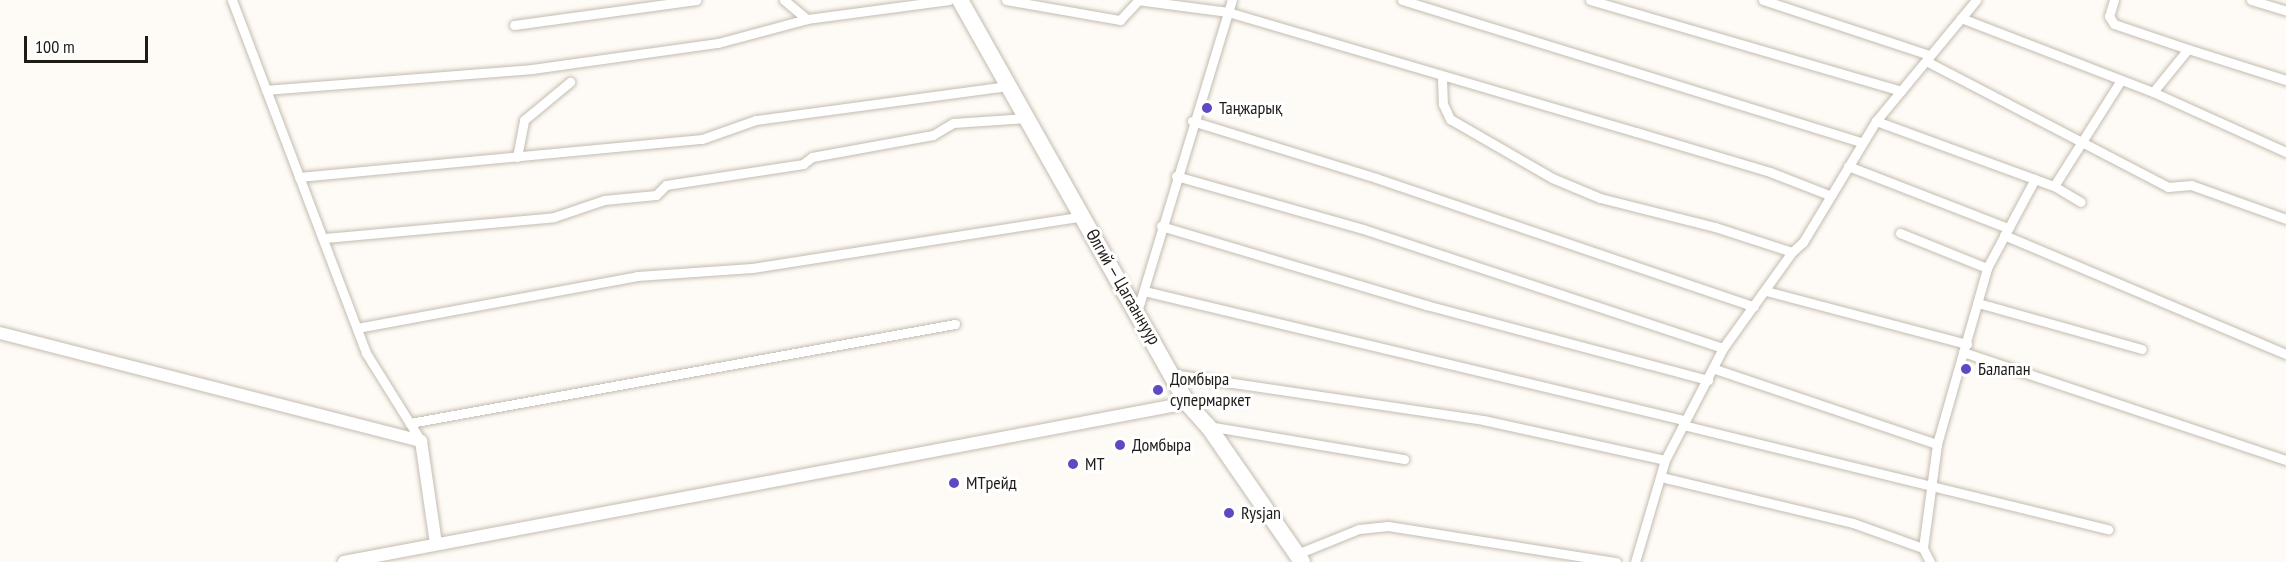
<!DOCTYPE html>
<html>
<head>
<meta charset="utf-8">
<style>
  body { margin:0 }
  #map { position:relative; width:2286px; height:562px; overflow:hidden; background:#fefbf6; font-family:"PT Sans Narrow",sans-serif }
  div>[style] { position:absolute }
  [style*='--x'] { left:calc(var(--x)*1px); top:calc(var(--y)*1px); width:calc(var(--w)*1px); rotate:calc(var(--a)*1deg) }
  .roads { filter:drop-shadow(0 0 2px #c4bbaf) drop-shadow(0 0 2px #c4bbaf) }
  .street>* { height:9px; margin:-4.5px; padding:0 4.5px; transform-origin:4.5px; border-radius:4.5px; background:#fff }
  .secondary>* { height:12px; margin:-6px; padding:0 6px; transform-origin:6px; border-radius:6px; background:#fff }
  .highway>* { height:16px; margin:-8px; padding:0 8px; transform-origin:8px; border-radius:8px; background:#fff }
  .dots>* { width:16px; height:16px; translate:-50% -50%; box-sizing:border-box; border:3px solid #fff; border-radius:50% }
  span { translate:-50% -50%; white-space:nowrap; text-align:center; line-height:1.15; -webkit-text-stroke:6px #fff; paint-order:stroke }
  .poi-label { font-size:18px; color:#1f1c18 }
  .left { translate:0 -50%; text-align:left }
  .street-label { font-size:18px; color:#1f1c18 }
  .scale { position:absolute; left:24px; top:36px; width:124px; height:27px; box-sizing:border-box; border:3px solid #1f1c18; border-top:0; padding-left:8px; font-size:18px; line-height:21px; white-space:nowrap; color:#1f1c18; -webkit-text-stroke:4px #fff; paint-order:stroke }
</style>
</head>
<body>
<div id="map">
  <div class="roads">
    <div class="street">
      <i style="--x:232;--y:0;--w:378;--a:69.2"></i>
      <i style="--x:366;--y:353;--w:104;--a:58"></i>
      <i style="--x:784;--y:0;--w:30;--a:40"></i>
      <i style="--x:1006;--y:0;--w:116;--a:10"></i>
      <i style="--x:1120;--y:20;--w:26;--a:-47"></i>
      <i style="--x:1137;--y:0;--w:92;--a:7.5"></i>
      <i style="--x:1228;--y:12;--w:425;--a:16.4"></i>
      <i style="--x:1636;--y:132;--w:140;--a:16.6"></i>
      <i style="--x:1770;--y:172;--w:63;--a:21.3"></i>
      <i style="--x:1402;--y:0;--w:481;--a:17.2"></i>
      <i style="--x:1590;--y:0;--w:324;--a:16.3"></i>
      <i style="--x:1763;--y:0;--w:175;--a:18.3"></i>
      <i style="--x:2114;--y:0;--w:17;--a:107"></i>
      <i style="--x:2109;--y:16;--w:9;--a:58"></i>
      <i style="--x:2114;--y:24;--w:78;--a:18.7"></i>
      <i style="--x:2251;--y:0;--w:37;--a:17"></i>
      <i style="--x:1961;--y:18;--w:206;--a:21.1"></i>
      <i style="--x:2153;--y:92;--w:146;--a:24.3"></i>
      <i style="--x:514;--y:25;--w:184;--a:-7.8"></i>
      <i style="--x:1926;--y:61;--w:273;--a:27.5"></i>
      <i style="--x:2168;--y:187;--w:23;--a:-5"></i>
      <i style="--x:2191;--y:185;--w:101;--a:19.7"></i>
      <i style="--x:1442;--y:78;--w:26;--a:88"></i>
      <i style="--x:1443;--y:104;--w:17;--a:65"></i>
      <i style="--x:1450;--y:119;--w:118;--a:30"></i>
      <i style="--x:1552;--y:178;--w:52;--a:22.6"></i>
      <i style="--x:1600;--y:198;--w:119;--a:14.2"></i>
      <i style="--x:1715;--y:227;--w:81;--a:18"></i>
      <i style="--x:266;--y:90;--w:267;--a:-4.5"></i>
      <i style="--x:532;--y:69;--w:188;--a:-8"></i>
      <i style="--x:718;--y:43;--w:92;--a:-15.1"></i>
      <i style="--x:807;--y:19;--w:143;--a:-7.6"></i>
      <i style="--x:2153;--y:92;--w:55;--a:-50.9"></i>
      <i style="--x:2188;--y:49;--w:103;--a:17.6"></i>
      <i style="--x:1192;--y:121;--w:193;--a:17.2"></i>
      <i style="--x:1376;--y:178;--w:399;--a:18.8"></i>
      <i style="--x:1876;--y:121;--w:189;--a:20.1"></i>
      <i style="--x:2054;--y:186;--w:31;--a:31"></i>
      <i style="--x:517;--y:157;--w:38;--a:-79"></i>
      <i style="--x:524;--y:120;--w:60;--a:-39.6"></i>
      <i style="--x:1848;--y:166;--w:172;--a:21.2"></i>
      <i style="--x:1176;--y:176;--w:194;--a:15.8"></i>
      <i style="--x:1363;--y:229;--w:379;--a:18.3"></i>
      <i style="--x:299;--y:177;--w:405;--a:-5.4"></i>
      <i style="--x:702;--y:139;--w:57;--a:-19.4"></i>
      <i style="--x:756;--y:120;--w:255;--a:-7.7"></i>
      <i style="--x:2054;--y:186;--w:125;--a:-57.7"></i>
      <i style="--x:1161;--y:226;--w:277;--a:16.6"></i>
      <i style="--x:1426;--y:305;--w:292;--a:14.9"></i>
      <i style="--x:1900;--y:233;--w:94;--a:21.9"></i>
      <i style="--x:2004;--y:235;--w:306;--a:22.9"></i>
      <i style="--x:325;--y:238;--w:230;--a:-5.2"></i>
      <i style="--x:554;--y:217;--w:53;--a:-18.8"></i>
      <i style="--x:604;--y:200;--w:52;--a:-5.5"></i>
      <i style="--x:656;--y:195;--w:14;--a:-45"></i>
      <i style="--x:666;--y:185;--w:139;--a:-8.7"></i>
      <i style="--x:803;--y:164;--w:11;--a:-38"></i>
      <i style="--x:812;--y:157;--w:123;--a:-10.3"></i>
      <i style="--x:933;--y:135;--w:23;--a:-31"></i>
      <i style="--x:953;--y:123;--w:74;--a:-3.9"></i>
      <i style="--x:1144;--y:291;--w:554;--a:13.46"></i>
      <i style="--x:1766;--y:291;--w:208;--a:14.8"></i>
      <i style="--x:1978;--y:303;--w:170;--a:15.7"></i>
      <i style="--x:1137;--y:312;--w:326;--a:-73.1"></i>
      <i style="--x:357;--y:328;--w:285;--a:-10.5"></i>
      <i style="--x:637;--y:276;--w:115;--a:-4"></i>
      <i style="--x:752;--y:268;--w:335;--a:-8.9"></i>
      <i style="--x:1963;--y:352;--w:341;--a:18.5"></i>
      <i style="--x:1715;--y:369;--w:234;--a:18.7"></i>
      <i style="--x:1172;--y:374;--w:314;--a:8.4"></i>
      <i style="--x:1483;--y:420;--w:186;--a:12.4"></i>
      <i style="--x:410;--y:423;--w:554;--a:-10.3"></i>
      <i style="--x:1683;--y:425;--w:438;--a:13.8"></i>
      <i style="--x:1208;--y:426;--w:199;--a:9.6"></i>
      <i style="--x:1661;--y:477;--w:197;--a:13.5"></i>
      <i style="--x:1853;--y:523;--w:74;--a:19.7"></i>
      <i style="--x:1297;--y:554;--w:67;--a:-22"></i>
      <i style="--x:1359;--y:529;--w:29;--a:-6"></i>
      <i style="--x:1388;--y:526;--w:231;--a:9"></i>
      <i style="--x:1635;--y:562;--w:106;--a:-73.6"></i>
      <i style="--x:1665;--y:460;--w:126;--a:-62.6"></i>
      <i style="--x:1723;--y:348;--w:118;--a:-54.3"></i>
      <i style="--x:1792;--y:252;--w:15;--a:-42"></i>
      <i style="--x:1803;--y:242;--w:141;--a:-58.9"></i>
      <i style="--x:1876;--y:121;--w:157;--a:-50.4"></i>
      <i style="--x:1930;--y:562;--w:16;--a:-117"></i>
      <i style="--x:1923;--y:548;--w:105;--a:-82.3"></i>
      <i style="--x:1937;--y:444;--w:183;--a:-74.1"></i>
      <i style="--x:1987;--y:268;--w:101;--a:-61.7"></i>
    </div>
    <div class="secondary">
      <i style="--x:0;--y:333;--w:435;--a:14.4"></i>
      <i style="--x:421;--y:441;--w:104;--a:81.7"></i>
      <i style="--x:344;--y:562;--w:858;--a:-10.68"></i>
    </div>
    <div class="highway">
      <i style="--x:960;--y:0;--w:463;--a:60.6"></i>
      <i style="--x:1187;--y:403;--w:31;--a:48"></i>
      <i style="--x:1208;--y:426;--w:165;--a:55.3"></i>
    </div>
  </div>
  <div class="dots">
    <i style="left:1207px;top:108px;background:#5d49c2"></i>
    <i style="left:1966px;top:369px;background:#5d49c2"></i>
    <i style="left:1158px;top:390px;background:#5d49c2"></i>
    <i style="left:1120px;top:445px;background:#5d49c2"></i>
    <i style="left:1073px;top:464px;background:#5d49c2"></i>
    <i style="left:954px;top:483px;background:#5d49c2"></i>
    <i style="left:1229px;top:513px;background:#5d49c2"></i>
  </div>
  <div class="poi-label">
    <span class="left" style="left:1219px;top:108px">Таңжарық</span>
    <span class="left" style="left:1978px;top:369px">Балапан</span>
    <span class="left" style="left:1170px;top:390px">Домбыра<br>супермаркет</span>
    <span class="left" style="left:1132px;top:445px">Домбыра</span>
    <span class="left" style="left:1085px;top:464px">МТ</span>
    <span class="left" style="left:966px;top:483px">MTрейд</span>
    <span class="left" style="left:1241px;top:513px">Rysjan</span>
  </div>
  <div class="street-label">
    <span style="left:1123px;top:287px;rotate:60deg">Өлгий — Цагааннуур</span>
  </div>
  <div class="scale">100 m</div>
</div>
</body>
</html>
